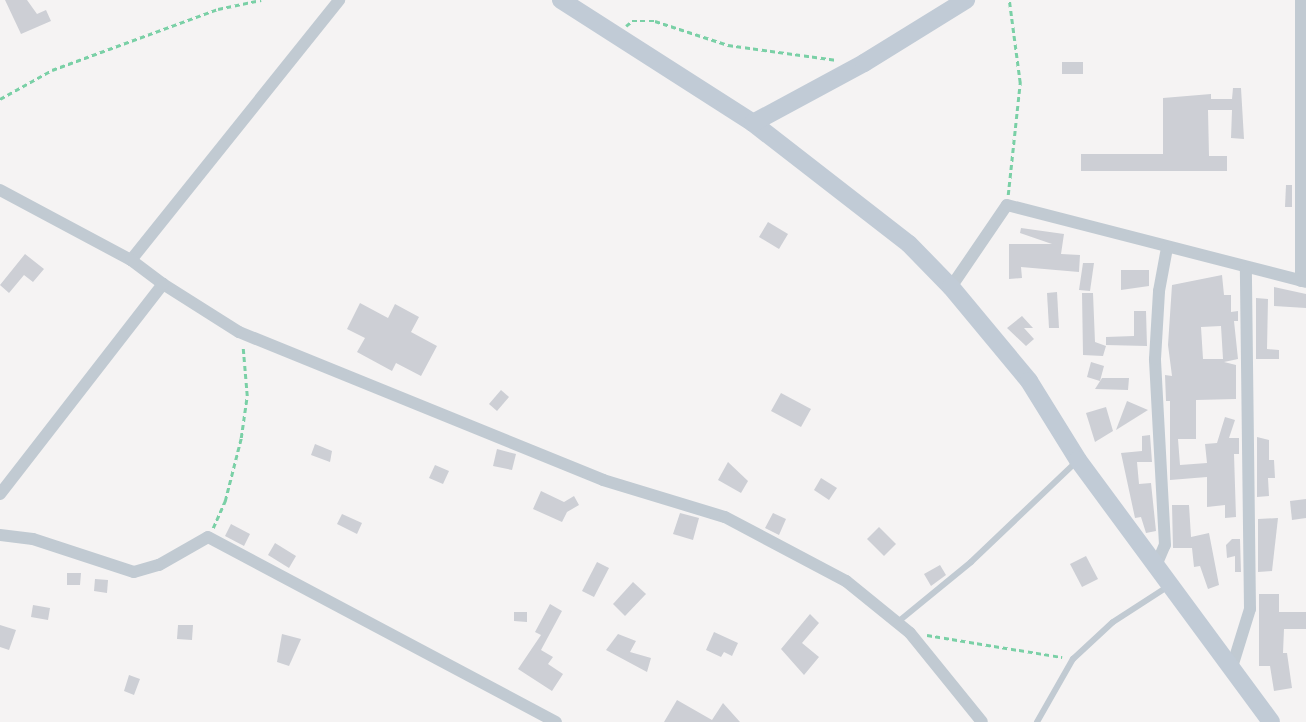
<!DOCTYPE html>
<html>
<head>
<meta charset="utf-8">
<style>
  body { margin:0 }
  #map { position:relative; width:1306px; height:722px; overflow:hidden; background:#f5f3f3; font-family:"Space Grotesk",sans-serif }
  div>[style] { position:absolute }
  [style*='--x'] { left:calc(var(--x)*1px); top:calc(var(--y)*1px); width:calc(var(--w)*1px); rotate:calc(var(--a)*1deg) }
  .building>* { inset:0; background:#cdcfd5 }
  .path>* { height:2.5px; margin-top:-1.25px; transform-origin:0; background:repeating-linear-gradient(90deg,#7ad0a6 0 5px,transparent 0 8.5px) }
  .lane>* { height:6px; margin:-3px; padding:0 3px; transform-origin:3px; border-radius:3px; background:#c1cad2 }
  .street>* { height:12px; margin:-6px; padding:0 6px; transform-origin:6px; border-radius:6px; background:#c1cad2 }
  .secondary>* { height:18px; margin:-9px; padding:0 9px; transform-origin:9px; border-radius:9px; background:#c1cbd6 }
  span { translate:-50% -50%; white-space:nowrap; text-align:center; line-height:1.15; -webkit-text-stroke:6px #fff; paint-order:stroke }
</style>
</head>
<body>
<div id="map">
  <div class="building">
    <i style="clip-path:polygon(5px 0,27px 0,37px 14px,46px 10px,51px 21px,21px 34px)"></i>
    <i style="clip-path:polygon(1062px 62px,1083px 62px,1083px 74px,1062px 74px)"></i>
    <i style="clip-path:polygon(1233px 88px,1241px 88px,1244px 139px,1231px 138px,1232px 110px,1208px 110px,1209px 156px,1227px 156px,1227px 171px,1081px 171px,1081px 154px,1163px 154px,1163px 98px,1211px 94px,1211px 99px,1232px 99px)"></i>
    <i style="clip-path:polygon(1286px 185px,1292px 185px,1292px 207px,1285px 207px)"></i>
    <i style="clip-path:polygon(768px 222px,788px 234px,779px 249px,759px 237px)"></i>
    <i style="clip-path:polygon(1021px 228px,1064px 234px,1061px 254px,1080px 255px,1079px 272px,1021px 267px,1022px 278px,1009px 279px,1009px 244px,1052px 244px,1020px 233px)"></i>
    <i style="clip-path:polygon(25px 254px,44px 269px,33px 282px,24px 275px,9px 293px,0 285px)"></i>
    <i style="clip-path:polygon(1083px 263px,1094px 263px,1090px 291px,1079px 290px)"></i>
    <i style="clip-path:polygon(1121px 270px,1149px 270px,1149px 286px,1121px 290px)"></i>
    <i style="clip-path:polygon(evenodd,1222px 275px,1224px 295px,1231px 295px,1231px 312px,1238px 311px,1238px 321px,1234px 321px,1238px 359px,1224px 362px,1236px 365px,1236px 399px,1196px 400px,1196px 439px,1178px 439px,1180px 465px,1207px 463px,1205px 444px,1217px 443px,1225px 417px,1235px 420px,1229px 438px,1239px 438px,1239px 454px,1234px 454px,1236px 517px,1225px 518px,1225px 505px,1207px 507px,1207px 477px,1170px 480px,1170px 401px,1166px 401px,1165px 375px,1172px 376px,1168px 345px,1172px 285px,1222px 275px,1221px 326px,1223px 359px,1203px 359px,1201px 327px,1221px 326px)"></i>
    <i style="clip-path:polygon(1274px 287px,1306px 294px,1306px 308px,1274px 306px)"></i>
    <i style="clip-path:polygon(1057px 292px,1059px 328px,1049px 328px,1047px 293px)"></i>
    <i style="clip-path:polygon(1082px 293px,1093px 293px,1095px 342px,1106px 346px,1103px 356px,1083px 355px)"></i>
    <i style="clip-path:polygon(1256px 298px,1268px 299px,1267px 349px,1279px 350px,1279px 359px,1256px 359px)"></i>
    <i style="clip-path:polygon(360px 303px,388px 318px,395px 304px,419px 317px,411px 332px,437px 346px,421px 376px,396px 363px,392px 371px,357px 352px,365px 338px,347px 329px)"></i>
    <i style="clip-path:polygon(1134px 311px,1146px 311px,1147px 346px,1106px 345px,1106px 337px,1134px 336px)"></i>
    <i style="clip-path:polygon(1022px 316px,1033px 328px,1024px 328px,1034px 339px,1026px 346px,1007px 328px)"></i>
    <i style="clip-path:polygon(1091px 362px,1104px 366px,1100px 381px,1087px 377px)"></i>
    <i style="clip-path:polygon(1102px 378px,1129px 378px,1128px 390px,1095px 389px)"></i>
    <i style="clip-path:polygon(501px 390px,509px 397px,497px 411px,489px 404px)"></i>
    <i style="clip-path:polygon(781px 393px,811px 409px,801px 427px,771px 411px)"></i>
    <i style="clip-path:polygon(1127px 401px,1148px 410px,1116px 430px)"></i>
    <i style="clip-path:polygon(1106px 407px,1113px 431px,1095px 442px,1086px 413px)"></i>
    <i style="clip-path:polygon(1150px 435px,1152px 462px,1137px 462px,1139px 484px,1151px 483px,1156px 531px,1146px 533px,1141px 517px,1135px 518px,1121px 453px,1142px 451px,1142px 436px)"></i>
    <i style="clip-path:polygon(1257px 437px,1269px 440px,1269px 460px,1274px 460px,1275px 478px,1268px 478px,1269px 496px,1257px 497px)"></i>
    <i style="clip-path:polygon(315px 444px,332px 451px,330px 462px,311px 455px)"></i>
    <i style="clip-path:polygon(497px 449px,516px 454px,512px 470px,493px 466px)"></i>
    <i style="clip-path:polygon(728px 462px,748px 481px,741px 493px,718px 480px)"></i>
    <i style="clip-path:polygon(435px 465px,449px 471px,443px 484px,429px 478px)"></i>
    <i style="clip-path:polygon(821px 478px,837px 488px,829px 500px,814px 490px)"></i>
    <i style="clip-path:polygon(541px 491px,564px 502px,574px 496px,579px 505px,567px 512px,562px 522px,533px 509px)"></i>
    <i style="clip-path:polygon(1306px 499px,1306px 518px,1292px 520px,1290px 501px)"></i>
    <i style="clip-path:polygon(1172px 505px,1189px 505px,1191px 537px,1209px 533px,1219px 585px,1208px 589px,1200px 566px,1194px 567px,1192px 548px,1173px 548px)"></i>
    <i style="clip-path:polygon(680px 513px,699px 518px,693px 540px,673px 534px)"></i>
    <i style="clip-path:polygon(773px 513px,786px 519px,779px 535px,765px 528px)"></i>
    <i style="clip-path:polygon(342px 514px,362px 523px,357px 534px,337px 524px)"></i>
    <i style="clip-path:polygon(1278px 518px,1272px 571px,1258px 572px,1258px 519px)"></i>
    <i style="clip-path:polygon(231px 524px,250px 534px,244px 546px,225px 536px)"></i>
    <i style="clip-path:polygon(879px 527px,896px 544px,884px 556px,867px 539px)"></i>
    <i style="clip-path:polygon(1232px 539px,1240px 539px,1241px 572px,1235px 572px,1235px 556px,1227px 558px,1226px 545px)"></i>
    <i style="clip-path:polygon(275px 543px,296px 556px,289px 568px,268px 555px)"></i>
    <i style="clip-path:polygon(1086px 556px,1098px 579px,1082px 587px,1070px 564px)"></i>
    <i style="clip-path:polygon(597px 562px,609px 568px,594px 597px,582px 591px)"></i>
    <i style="clip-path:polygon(940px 565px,946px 575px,931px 586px,924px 574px)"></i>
    <i style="clip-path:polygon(67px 573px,81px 573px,80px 585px,67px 585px)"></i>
    <i style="clip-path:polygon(95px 579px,108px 580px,107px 593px,94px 591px)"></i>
    <i style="clip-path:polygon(633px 582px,646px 594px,625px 616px,613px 604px)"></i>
    <i style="clip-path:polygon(1259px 594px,1279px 594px,1279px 612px,1306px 612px,1306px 629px,1284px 629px,1283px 653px,1287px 653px,1292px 688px,1274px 691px,1270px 666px,1259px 666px)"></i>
    <i style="clip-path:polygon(550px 604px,562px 611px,541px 650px,553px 657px,548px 664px,563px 674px,552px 691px,518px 669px,541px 635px,535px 632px)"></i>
    <i style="clip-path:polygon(33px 605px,50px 608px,48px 620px,31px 617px)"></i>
    <i style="clip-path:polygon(514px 612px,527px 612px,527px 622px,514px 621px)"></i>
    <i style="clip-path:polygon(810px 614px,819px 623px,802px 643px,819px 657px,804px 675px,781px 649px)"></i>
    <i style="clip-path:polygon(0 625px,16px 630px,9px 650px,0 647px)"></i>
    <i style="clip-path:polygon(178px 625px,193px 625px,192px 640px,177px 639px)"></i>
    <i style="clip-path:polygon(714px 632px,738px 643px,732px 656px,724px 652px,721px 657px,706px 650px)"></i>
    <i style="clip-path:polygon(282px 634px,301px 639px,289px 666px,277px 662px)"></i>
    <i style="clip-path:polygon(618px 634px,636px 641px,630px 652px,651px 658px,647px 672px,606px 650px)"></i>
    <i style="clip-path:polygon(129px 675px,140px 679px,134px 695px,124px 691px)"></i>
    <i style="clip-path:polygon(677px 700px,712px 720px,723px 703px,740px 722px,664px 722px)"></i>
  </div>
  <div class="path">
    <i style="--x:626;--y:26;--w:8;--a:-40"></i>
    <i style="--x:632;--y:21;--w:23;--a:0"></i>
    <i style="--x:655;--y:21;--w:77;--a:18.2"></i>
    <i style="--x:728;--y:45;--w:110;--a:7.8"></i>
    <i style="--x:0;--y:99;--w:60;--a:-29.1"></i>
    <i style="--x:52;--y:70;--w:177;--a:-20.2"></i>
    <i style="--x:218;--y:9;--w:44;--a:-11.8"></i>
    <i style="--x:1008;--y:195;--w:113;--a:-83.9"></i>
    <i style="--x:1020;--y:83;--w:84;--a:-97.5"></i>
    <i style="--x:213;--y:528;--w:30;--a:-66"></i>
    <i style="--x:225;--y:501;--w:65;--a:-75.7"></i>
    <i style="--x:241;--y:438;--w:42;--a:-81.9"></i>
    <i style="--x:247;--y:396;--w:48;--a:-94.8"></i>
    <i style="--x:927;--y:635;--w:137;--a:9.3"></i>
  </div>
  <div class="lane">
    <i style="--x:899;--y:621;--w:93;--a:-39.3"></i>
    <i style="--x:971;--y:562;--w:146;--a:-43.6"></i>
    <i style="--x:1037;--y:722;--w:73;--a:-60.3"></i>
    <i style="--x:1073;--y:659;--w:54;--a:-42.8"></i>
    <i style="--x:1113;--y:622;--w:64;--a:-32.9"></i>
  </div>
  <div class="street">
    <i style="--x:1301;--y:0;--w:281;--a:90"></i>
    <i style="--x:0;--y:190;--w:149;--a:28.1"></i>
    <i style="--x:131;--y:260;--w:333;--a:-51.3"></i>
    <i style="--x:163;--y:284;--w:90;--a:32.3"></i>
    <i style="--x:239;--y:332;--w:393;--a:22.1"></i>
    <i style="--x:603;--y:480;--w:127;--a:16.9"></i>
    <i style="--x:725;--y:517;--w:137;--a:27.9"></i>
    <i style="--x:846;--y:581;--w:82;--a:39.1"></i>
    <i style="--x:910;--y:633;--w:114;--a:51"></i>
    <i style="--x:951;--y:287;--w:99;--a:-55.7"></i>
    <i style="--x:1007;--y:205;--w:309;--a:14.4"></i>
    <i style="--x:0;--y:494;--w:266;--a:-52.2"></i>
    <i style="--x:163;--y:284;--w:40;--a:-143"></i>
    <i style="--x:0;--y:535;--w:33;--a:7"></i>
    <i style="--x:33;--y:539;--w:106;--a:18.1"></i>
    <i style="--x:134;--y:572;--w:26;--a:-16"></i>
    <i style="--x:159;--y:565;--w:56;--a:-29.7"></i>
    <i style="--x:208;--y:537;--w:394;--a:28"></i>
    <i style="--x:1155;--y:568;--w:25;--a:-67"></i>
    <i style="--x:1165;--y:545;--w:186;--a:-93.1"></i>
    <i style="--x:1155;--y:359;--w:68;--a:-86.6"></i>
    <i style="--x:1159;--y:291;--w:44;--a:-79.5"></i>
    <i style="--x:1232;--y:667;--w:61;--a:-72.8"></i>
    <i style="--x:1250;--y:609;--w:341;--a:-90.7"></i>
  </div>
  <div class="secondary">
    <i style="--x:561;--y:0;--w:228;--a:32.6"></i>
    <i style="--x:753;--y:123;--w:197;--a:37.8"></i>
    <i style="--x:909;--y:244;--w:60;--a:45.7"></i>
    <i style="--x:951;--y:287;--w:122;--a:50.3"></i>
    <i style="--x:1029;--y:381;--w:93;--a:58.2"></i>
    <i style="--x:1078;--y:460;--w:325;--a:53.6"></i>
    <i style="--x:753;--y:123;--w:126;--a:-28.4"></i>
    <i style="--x:864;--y:63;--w:120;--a:-31.7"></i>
  </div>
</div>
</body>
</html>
